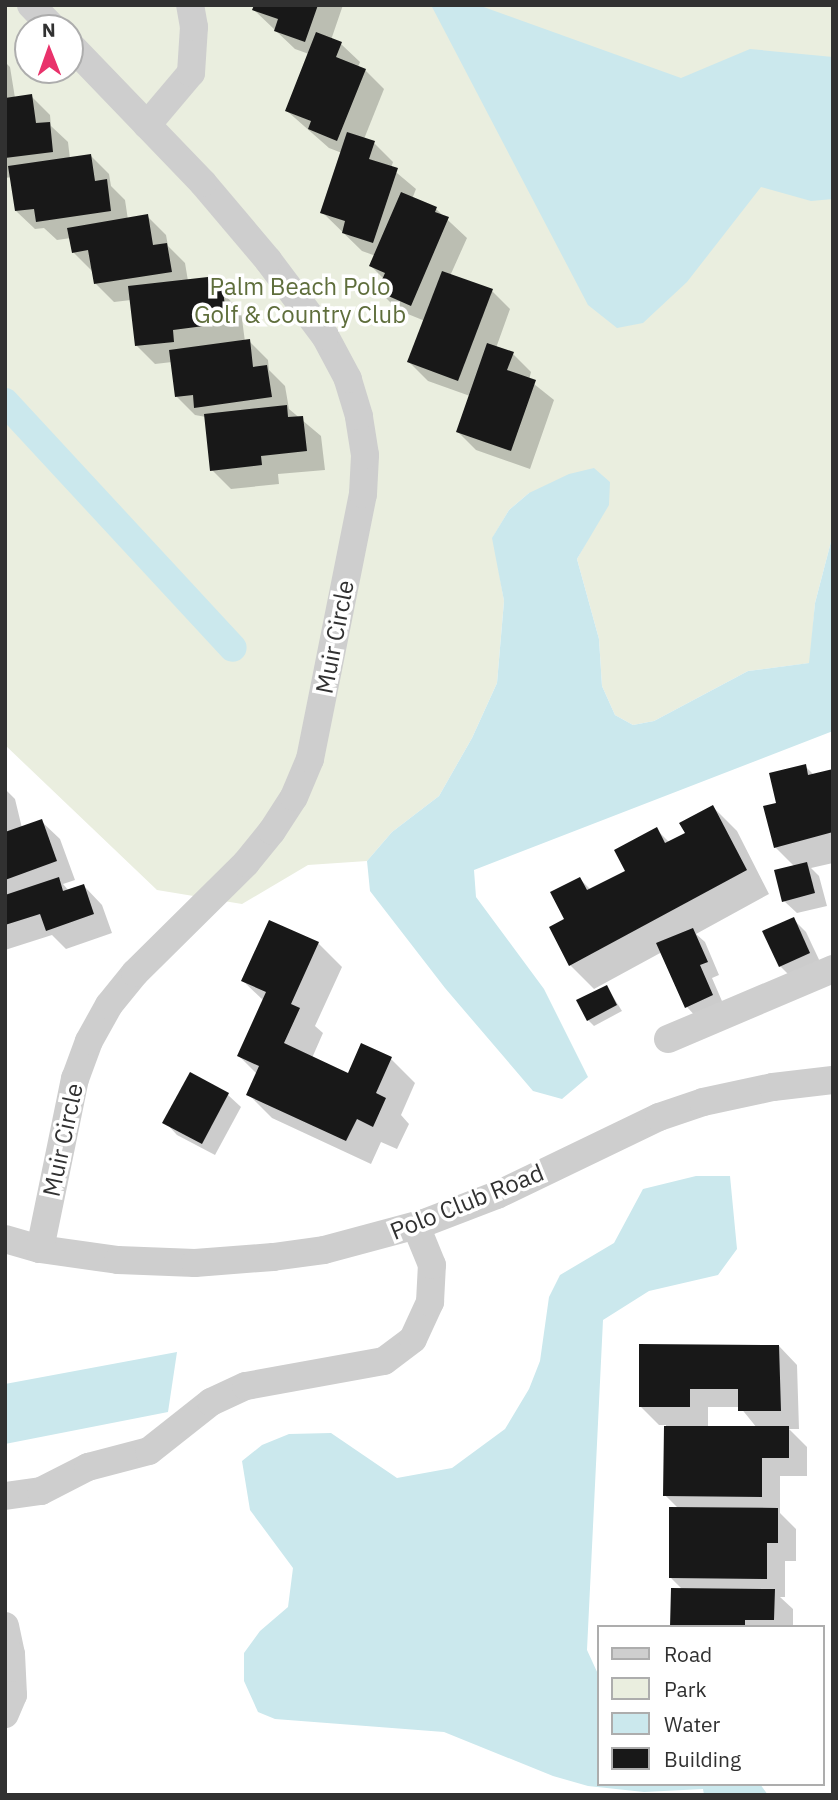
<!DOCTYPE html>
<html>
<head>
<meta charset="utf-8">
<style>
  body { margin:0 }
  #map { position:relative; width:838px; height:1800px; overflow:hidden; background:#fff; font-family:"IBM Plex Sans",sans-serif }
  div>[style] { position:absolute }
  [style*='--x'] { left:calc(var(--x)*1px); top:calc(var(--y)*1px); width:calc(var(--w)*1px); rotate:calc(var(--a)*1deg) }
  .green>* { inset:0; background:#eaeedf }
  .water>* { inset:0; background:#cbe8ed }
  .shadow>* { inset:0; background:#0003 }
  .canal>* { height:28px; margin:-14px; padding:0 14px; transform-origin:14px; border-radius:14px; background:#cbe8ed }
  .building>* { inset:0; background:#181818 }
  .minor>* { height:28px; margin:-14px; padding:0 14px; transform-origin:14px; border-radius:14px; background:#cecece }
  span { translate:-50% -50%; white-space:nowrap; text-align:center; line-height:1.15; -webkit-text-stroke:7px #fff; paint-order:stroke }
  .park-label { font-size:24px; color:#5f6e3c }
  .street-label { font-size:24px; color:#313131 }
  .frame { position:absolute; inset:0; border:7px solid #313131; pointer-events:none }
  .legend { position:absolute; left:597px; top:1625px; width:228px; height:161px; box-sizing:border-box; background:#fff; border:2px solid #adadad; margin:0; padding:9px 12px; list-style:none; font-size:21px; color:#313131 }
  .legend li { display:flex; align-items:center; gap:14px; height:35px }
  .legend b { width:35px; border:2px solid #adadad }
  .north { position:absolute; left:14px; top:14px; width:70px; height:70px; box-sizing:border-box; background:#fff; border:2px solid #adadad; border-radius:50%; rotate:359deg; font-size:19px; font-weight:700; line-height:28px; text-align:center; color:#313131 }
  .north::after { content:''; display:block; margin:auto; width:24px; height:32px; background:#e9326b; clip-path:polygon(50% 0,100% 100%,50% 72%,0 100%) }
</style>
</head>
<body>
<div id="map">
  <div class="green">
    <i style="clip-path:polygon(evenodd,5px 5px,833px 5px,833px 534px,815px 603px,810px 663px,748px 671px,654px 721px,633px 725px,615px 715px,602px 686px,599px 639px,577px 559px,592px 532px,529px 493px,509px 510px,493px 537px,504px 601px,497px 683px,472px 738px,439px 796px,392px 832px,367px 861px,308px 865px,242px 904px,157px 890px,5px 745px,5px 5px,28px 28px,70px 28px,70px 70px,28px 70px,28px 28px)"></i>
  </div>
  <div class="water">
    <i style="clip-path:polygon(431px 5px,478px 5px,681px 78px,750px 49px,833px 57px,833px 199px,811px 201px,761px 187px,687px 282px,643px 323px,617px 328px,588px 305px)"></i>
    <i style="clip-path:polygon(594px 468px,610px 482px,609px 505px,577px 559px,599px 639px,602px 686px,615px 715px,633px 725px,654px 721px,748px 671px,809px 663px,815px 603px,833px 534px,833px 731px,474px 870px,476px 897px,544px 989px,588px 1077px,562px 1099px,533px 1091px,445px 988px,370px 891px,367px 861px,392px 832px,439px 796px,472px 738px,497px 683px,504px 601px,492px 538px,509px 510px,529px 493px,569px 474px)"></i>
    <i style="clip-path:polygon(696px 1176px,730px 1176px,737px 1249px,718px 1275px,649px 1291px,603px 1320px,587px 1650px,598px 1674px,598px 1784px,760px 1784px,768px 1795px,704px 1795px,703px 1789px,644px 1792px,588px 1786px,553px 1776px,444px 1732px,275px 1719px,258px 1712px,244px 1681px,244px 1653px,260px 1631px,288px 1607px,293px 1568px,250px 1510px,242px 1461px,262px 1445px,289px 1434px,331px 1433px,397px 1478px,452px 1468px,505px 1429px,529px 1389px,540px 1361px,549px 1297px,560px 1275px,614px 1243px,643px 1189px)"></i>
    <i style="clip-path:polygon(177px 1352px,168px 1412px,5px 1444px,5px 1384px)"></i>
  </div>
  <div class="shadow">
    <i style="clip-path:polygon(256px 5px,343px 5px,331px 40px,341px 44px,360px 62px,358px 67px,365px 70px,384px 89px,364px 139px,374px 143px,393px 162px,391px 168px,416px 189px,412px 199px,436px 209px,467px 238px,450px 276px,492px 291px,510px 309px,496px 348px,513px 354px,531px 372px,529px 380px,554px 400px,530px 469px,476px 450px,458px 432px,470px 396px,428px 381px,409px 362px,425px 321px,398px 310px,379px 291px,384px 279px,371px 266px,376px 256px,362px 251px,322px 212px,342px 153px,329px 148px,287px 111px,309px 54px,295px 49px,254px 10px)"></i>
    <i style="clip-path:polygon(5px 62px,10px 67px,15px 98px,31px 96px,50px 115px,51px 126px,68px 142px,70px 159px,91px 156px,109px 174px,111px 186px,125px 200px,128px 220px,147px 216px,166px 235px,168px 246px,185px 263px,188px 281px,207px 278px,241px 311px,245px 342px,249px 341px,268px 360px,269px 370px,285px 386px,289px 409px,321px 436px,325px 470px,278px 474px,279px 484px,231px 489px,212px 470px,206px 417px,195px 415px,177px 397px,172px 362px,155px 364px,137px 346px,131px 300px,114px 302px,96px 284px,92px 271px,73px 252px,71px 238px,57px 240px,44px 228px,35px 229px,16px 211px,12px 177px,5px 178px)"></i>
    <i style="clip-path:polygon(805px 766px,815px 776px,833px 771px,833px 863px,811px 868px,819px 876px,827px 906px,797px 913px,784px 901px,795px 867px,775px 847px,778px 804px)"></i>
    <i style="clip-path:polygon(5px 789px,15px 799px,22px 828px,41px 821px,60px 839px,75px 880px,63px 884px,69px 891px,84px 886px,102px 905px,112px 933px,66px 949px,52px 935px,5px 950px)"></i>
    <i style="clip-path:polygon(713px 807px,737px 831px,769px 894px,696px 934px,705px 942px,719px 975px,712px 978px,725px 1008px,699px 1020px,687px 1007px,662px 952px,594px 989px,570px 965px,567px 920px,580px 879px,591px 890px,628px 871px,657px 830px,670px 843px,687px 834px)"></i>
    <i style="clip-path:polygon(793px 919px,806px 932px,822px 966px,793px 979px,780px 966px,765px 931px)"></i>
    <i style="clip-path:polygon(318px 943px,342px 967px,315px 1026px,323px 1033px,312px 1058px,348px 1075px,391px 1059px,415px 1083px,401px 1115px,409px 1124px,397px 1149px,381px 1142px,371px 1164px,272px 1118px,248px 1094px,257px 1074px,239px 1056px,264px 1001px,243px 981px)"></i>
    <i style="clip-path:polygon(607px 987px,622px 1011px,594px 1026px,588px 1020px)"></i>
    <i style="clip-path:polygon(190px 1075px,228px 1095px,241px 1107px,215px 1155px,177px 1135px,165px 1122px)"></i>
    <i style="clip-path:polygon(evenodd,779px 1346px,797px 1365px,799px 1429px,789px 1429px,807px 1447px,807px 1476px,780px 1476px,780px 1513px,796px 1529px,796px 1561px,785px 1561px,785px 1597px,780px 1597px,793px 1609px,793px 1627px,672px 1627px,682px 1589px,670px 1577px,679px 1509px,665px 1495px,666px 1425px,659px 1425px,640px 1406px,779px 1346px,708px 1407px,740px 1407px,757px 1428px,708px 1428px,708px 1407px)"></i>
  </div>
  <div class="canal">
    <i style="--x:5;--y:402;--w:335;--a:47.2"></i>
  </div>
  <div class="building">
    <i style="clip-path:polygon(254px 5px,318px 5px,305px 42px,274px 31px,278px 19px,252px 10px)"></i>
    <i style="clip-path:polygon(316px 32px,342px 42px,336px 57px,366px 69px,337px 141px,308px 129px,311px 121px,285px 111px)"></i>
    <i style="clip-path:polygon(32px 94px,36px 123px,50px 122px,53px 152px,5px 158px,5px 98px)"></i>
    <i style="clip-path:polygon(347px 132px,375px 141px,369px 159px,398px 168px,373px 243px,342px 233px,345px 221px,320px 213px)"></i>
    <i style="clip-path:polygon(91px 154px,95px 181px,107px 179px,111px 211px,36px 222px,34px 209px,15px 211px,8px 166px)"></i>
    <i style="clip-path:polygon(401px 192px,437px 207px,435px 212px,449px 217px,411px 306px,377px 291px,385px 273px,369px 266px)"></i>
    <i style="clip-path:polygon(148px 214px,153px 245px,167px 243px,172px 272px,94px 284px,88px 250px,72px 253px,67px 228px)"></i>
    <i style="clip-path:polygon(442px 271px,493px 289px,458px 381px,407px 362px)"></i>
    <i style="clip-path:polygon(208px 277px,210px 292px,223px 290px,227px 323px,173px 330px,174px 342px,135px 346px,128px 286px)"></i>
    <i style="clip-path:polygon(250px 339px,253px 367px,267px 365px,272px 397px,194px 408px,193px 395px,175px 397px,169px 350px)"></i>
    <i style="clip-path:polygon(487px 343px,514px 352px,507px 370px,536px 380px,511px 451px,456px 432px)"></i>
    <i style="clip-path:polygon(287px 405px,288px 417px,303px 416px,307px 451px,261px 456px,262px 465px,210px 471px,204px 414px)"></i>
    <i style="clip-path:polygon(806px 764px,808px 775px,833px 769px,833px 832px,774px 848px,763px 806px,776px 803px,769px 773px)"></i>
    <i style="clip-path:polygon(713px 805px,747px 870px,569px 966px,549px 927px,564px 919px,550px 892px,580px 877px,587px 890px,625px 871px,614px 850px,657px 827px,665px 843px,685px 833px,679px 823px)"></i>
    <i style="clip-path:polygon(42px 819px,57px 861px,5px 880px,5px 832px)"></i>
    <i style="clip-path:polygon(807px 862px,815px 893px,782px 902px,774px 870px)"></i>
    <i style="clip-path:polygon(59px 877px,63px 891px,84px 884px,94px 914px,46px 931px,40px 914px,5px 925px,5px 895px)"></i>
    <i style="clip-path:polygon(794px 917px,810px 953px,779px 967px,762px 931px)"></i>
    <i style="clip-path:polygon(269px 920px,319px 942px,291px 1004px,300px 1008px,284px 1043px,348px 1073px,361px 1043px,392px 1057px,376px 1093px,386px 1098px,373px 1127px,357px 1119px,346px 1141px,246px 1095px,259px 1066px,237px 1056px,266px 992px,241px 981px)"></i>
    <i style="clip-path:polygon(693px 928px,708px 962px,700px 965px,713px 995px,685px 1008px,656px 943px)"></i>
    <i style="clip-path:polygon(607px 985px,617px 1005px,587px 1021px,576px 1000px)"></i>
    <i style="clip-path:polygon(190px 1072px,229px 1093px,202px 1144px,162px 1123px)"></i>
    <i style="clip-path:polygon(639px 1344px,779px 1345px,781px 1411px,738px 1411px,738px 1389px,690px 1389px,690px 1407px,639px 1407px)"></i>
    <i style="clip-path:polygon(664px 1426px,789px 1426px,789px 1458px,762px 1458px,762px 1497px,663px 1496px)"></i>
    <i style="clip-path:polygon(669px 1507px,778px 1508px,778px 1543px,767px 1543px,767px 1579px,669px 1578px)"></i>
    <i style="clip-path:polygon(671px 1588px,775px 1589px,774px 1620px,745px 1620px,745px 1627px,670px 1627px)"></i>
  </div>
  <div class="minor">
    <i style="--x:31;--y:5;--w:32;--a:46"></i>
    <i style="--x:147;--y:125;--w:68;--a:-49.8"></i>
    <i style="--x:191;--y:73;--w:46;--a:-86.3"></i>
    <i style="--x:194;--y:27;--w:22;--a:-100"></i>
    <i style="--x:668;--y:1039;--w:179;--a:-23"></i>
    <i style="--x:5;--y:1239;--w:36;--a:16"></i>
    <i style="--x:40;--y:1249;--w:79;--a:8"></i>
    <i style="--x:118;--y:1260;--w:77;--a:2.2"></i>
    <i style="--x:195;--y:1263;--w:78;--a:-4.4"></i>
    <i style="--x:273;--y:1257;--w:51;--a:-7.8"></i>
    <i style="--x:324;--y:1250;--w:104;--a:-15.1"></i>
    <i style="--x:424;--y:1223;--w:78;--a:-21"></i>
    <i style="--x:497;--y:1195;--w:180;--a:-25.7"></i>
    <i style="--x:659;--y:1117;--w:46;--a:-18.8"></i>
    <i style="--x:703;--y:1102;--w:72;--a:-12.1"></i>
    <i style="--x:773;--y:1087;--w:60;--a:-6.7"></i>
    <i style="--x:40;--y:1249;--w:174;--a:-78.4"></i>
    <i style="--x:75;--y:1079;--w:40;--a:-69.8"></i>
    <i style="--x:89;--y:1041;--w:41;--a:-60.9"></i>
    <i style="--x:109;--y:1005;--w:41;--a:-50.9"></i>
    <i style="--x:135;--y:973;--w:156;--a:-44.7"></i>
    <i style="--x:246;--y:863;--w:41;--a:-50.9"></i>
    <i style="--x:272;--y:831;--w:40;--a:-57.1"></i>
    <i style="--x:294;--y:797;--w:41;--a:-67.2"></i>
    <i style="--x:310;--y:759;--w:270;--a:-78.7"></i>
    <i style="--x:363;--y:494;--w:39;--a:-87"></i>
    <i style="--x:365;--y:455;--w:39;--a:-99"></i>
    <i style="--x:359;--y:416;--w:39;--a:-107"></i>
    <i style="--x:348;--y:379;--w:49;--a:-118.1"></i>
    <i style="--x:325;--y:336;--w:95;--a:-126.9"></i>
    <i style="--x:268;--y:260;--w:101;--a:-130.2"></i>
    <i style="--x:203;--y:183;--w:192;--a:-133.9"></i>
    <i style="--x:5;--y:1496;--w:36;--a:-8"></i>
    <i style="--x:41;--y:1491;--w:53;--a:-27.1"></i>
    <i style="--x:88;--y:1467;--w:63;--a:-14.7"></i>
    <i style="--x:149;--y:1451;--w:79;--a:-38.3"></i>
    <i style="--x:211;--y:1402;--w:38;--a:-25"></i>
    <i style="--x:246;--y:1386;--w:140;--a:-10.3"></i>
    <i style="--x:384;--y:1361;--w:36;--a:-37"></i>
    <i style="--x:413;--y:1339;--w:41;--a:-65.3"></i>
    <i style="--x:430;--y:1302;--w:37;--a:-87"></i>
    <i style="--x:432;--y:1265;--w:42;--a:-112.3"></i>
    <i style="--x:5;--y:1626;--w:29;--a:78"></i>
    <i style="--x:11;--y:1654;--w:41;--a:87.2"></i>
    <i style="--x:13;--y:1695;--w:21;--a:113"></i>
  </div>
  <div class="park-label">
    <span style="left:300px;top:301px">Palm Beach Polo<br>Golf &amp; Country Club</span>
  </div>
  <div class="street-label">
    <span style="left:335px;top:637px;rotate:-79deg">Muir Circle</span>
    <span style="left:63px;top:1140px;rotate:-78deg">Muir Circle</span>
    <span style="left:467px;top:1202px;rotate:-22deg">Polo Club Road</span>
  </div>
  <div class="frame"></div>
  <ul class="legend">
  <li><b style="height:9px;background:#cecece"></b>Road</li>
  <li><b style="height:19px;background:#eaeedf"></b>Park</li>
  <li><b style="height:19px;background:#cbe8ed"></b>Water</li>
  <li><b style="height:19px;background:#181818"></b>Building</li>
  </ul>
  <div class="north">N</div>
</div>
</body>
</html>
